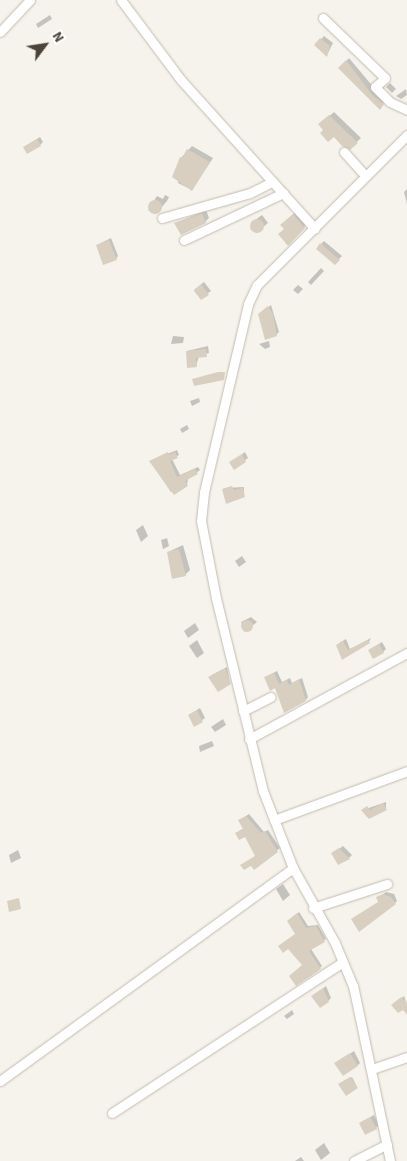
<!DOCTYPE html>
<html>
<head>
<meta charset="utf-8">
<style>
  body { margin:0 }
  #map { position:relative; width:407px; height:1161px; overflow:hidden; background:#f6f3ec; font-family:"Source Sans 3",sans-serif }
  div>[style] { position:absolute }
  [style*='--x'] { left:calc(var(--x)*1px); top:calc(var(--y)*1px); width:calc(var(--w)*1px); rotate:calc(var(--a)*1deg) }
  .shadow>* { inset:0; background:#0003 }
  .building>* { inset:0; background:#d8cfc1 }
  .round { border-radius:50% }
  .roads { filter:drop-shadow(0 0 1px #c2bbae) drop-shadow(0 0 1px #c2bbae) }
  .minor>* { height:9px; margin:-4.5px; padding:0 4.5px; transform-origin:4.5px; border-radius:4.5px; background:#fff }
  span { translate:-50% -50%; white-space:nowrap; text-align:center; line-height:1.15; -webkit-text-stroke:5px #fff; paint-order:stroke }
  .north { position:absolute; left:20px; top:20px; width:50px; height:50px; -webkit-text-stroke:4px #fff; paint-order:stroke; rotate:59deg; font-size:14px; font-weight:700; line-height:20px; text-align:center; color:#4b4439 }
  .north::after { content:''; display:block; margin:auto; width:18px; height:22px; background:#4b4439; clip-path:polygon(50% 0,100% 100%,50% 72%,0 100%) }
</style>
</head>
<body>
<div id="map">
  <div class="shadow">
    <i style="clip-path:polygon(50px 15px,52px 19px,38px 28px,36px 24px)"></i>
    <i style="clip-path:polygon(324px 36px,333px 43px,327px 55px,316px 45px)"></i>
    <i style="clip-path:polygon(349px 58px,385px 101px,382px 106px,340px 68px)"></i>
    <i style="clip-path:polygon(390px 83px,396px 89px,392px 93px,386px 87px)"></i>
    <i style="clip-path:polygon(406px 89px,407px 95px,401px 99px,396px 96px)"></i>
    <i style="clip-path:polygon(334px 112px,361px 138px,350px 148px,334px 136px,329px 140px,320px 124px)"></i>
    <i style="clip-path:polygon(40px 137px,43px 142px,40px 145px,24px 147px)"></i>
    <i style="clip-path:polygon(192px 146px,213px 158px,192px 190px,178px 183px,181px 158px)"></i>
    <i style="clip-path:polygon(407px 189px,407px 204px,404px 192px)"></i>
    <i style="clip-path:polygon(165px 195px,169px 197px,167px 201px,156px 214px,148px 210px,157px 196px,163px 199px)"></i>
    <i style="clip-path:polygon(206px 210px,209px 218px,205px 222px,176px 223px)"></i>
    <i style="clip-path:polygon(296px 212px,307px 224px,288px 244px,286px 229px,282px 225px)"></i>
    <i style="clip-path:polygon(262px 215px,268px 223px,256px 233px,251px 223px)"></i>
    <i style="clip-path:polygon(111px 238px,118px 256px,116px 259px,97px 245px)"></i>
    <i style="clip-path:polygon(324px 241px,342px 256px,335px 263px,321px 244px)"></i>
    <i style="clip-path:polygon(321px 268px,324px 271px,311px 285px,308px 282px)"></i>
    <i style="clip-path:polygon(204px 282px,211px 291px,201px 298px,194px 290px)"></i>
    <i style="clip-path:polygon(298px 285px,303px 289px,298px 294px,293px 290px)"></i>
    <i style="clip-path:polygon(271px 305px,279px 332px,276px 335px,262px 312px)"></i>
    <i style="clip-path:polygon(173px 336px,184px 337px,183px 343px,171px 344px)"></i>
    <i style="clip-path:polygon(269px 341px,270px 347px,265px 349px,259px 344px)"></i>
    <i style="clip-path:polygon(208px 346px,209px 353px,199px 356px,196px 366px,187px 351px)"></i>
    <i style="clip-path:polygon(199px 398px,200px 402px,192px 406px,190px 401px)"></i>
    <i style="clip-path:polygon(187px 425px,189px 429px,182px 433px,180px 429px)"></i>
    <i style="clip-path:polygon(177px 450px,179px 455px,172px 459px,180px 475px,198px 467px,200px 470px,188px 479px,187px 485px,171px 492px,150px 461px)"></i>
    <i style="clip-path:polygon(245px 452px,248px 458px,234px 468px,234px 460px)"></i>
    <i style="clip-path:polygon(244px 487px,244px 496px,223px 490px,225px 488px)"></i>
    <i style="clip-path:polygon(143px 525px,148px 536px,141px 542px,136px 530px)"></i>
    <i style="clip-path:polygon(167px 538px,169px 546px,163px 549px,161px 540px)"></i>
    <i style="clip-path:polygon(183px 545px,190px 570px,185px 575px,168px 552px)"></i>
    <i style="clip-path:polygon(242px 556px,246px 562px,239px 567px,235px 561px)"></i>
    <i style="clip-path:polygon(251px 617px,257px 622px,245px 632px,241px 622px)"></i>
    <i style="clip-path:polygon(195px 623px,199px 630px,188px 638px,184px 631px)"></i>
    <i style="clip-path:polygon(371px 638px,369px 642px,343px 658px,339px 643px,346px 639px,350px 649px)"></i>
    <i style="clip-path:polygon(197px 640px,204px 653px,197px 658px,189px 646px)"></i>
    <i style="clip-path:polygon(382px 642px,386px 649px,383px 652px,369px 650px)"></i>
    <i style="clip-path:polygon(227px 667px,230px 683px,212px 675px)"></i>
    <i style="clip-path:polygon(277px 671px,282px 682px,290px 678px,292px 683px,302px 678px,308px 697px,306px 700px,276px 686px,265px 677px)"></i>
    <i style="clip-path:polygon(200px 708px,205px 718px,195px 725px,189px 715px)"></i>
    <i style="clip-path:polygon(223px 719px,226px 725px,215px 732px,211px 727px)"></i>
    <i style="clip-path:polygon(212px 741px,214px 746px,200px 752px,199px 746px)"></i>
    <i style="clip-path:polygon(386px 802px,386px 809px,367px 817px,363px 810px)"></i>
    <i style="clip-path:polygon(249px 814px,264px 832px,268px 830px,280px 848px,254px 868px,256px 856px,246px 835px,239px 831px,244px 828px,240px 820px)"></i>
    <i style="clip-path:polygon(343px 846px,352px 855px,349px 858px,333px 853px)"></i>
    <i style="clip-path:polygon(18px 850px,21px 858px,11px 863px,9px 855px)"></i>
    <i style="clip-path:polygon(283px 884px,290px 895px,283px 901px,276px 889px)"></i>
    <i style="clip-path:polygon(386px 892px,394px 894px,397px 901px,395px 903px,380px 901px,378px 898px)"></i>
    <i style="clip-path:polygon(299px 912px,308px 926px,318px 925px,326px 939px,311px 949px,322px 966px,320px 968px,303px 965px,296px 934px,289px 921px)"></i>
    <i style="clip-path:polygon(326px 986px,331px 998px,328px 1001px,316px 994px)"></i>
    <i style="clip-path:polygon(404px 996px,407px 1005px,396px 1003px)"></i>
    <i style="clip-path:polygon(292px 1010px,294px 1014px,287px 1019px,284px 1016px)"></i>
    <i style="clip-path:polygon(354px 1051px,360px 1063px,358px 1065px,339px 1061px)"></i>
    <i style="clip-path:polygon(352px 1077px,357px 1087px,341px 1083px)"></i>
    <i style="clip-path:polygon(374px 1115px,379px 1125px,376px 1128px,360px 1123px)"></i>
    <i style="clip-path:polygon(324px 1143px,330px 1153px,321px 1160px,315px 1150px)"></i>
    <i style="clip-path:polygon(301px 1157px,304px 1161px,295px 1161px)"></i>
  </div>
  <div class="building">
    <i style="clip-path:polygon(320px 38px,330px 46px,327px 57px,314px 45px)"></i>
    <i style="clip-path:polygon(346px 60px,373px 96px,384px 104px,380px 110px,338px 68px)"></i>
    <i style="clip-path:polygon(329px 115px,358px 143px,350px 150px,342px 146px,334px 137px,328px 142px,320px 133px,323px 130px,318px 124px)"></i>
    <i style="clip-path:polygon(37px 139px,41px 146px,27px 154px,23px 147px)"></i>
    <i style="clip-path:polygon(187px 149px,210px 162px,192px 191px,172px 177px,180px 157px,182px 158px)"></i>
    <i class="round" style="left:148px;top:200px;width:14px;height:14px"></i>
    <i style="clip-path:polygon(202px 213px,206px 223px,181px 235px,174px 223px)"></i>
    <i style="clip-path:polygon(293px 214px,305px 228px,288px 246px,278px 234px,284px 229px,280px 225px)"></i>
    <i class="round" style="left:250px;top:219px;width:14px;height:14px"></i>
    <i style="clip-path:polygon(109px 240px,117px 260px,103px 265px,96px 245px)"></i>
    <i style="clip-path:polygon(320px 243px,340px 260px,335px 265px,316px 249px)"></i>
    <i style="clip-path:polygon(201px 284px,209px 295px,201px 300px,194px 291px)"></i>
    <i style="clip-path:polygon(268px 306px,273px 314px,277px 336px,265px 340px,258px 314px)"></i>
    <i style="clip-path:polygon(206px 349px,207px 357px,196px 358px,197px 367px,187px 368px,186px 351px)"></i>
    <i style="clip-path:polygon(218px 372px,225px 372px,224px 380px,194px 386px,192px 379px)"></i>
    <i style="clip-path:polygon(168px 452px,169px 455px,175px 452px,178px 458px,170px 461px,177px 477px,195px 469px,198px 474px,185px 481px,188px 486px,174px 495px,149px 461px)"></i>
    <i style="clip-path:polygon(242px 454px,246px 462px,234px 470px,229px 462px)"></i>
    <i style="clip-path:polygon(232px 486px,234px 490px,243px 488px,245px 497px,226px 504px,222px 489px)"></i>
    <i style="clip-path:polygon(179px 549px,186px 576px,172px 579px,167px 552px)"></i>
    <i class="round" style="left:241px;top:620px;width:12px;height:12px"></i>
    <i style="clip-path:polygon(368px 640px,370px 643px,342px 660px,336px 645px,343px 641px,348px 650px)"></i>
    <i style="clip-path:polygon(379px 644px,384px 653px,373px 659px,368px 650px)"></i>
    <i style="clip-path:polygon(225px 668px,231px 684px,218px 692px,208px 677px)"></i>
    <i style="clip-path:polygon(274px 673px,279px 684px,287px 680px,289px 685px,299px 679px,306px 701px,284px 713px,275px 688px,270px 691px,264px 677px)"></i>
    <i style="clip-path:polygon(197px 710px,203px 722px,194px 727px,188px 715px)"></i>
    <i style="clip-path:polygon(383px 803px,387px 810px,369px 819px,361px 810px,367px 806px,370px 810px)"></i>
    <i style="clip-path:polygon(246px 816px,261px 833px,265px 831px,278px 852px,254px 870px,251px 866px,244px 870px,240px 865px,255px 856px,245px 837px,239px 840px,235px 833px,243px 829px,238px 820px)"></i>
    <i style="clip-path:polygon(339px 848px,350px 859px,338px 865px,331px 853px)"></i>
    <i style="clip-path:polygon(383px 894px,391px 897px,396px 904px,359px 932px,351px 919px,378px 902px,376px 897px)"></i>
    <i style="clip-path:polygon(19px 898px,21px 909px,9px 912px,7px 901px)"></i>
    <i style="clip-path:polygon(297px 913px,306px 928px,316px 926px,325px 942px,309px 951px,321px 969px,296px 986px,289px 976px,302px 965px,288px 949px,283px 953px,278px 946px,295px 934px,287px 921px)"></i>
    <i style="clip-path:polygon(323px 988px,329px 1002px,320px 1008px,311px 996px)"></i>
    <i style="clip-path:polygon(401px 997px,407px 1003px,407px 1015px,403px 1010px,398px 1013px,391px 1005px)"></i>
    <i style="clip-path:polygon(350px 1053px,358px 1066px,343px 1076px,334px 1063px)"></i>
    <i style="clip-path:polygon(350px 1077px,358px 1088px,346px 1096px,338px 1084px)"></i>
    <i style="clip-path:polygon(370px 1117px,377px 1129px,365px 1135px,359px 1123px)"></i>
  </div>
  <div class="roads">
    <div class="minor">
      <i style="--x:121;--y:0;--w:100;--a:53.1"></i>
      <i style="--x:181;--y:80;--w:200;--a:48"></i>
      <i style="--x:323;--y:18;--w:86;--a:44.1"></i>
      <i style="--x:385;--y:78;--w:13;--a:138"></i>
      <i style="--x:375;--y:87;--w:21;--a:45"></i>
      <i style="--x:390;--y:102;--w:19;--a:25"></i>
      <i style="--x:0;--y:32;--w:44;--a:-46.8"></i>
      <i style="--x:344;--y:152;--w:31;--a:48"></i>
      <i style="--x:162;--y:218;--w:91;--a:-15.9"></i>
      <i style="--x:250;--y:193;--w:25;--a:-27"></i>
      <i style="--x:184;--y:240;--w:110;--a:-25.4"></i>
      <i style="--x:243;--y:711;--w:31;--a:-27"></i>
      <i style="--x:249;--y:739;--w:180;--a:-28.6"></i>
      <i style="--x:274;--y:820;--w:142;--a:-20.2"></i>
      <i style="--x:313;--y:908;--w:78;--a:-18"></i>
      <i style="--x:372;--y:1069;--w:37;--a:-19"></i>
      <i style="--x:0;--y:1081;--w:362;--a:-36"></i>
      <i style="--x:112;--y:1113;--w:276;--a:-33.2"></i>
      <i style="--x:354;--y:1161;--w:37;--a:-27"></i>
      <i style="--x:390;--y:1161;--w:179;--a:-101.9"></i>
      <i style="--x:353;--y:986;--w:47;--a:-112.7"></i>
      <i style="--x:335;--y:943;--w:86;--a:-119.2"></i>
      <i style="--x:293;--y:868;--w:83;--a:-111.3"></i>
      <i style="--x:263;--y:791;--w:199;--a:-103.7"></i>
      <i style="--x:216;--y:598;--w:78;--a:-101"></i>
      <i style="--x:201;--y:521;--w:29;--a:-84"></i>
      <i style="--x:204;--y:492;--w:193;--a:-76.8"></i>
      <i style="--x:248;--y:304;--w:21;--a:-65"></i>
      <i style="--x:257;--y:285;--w:212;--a:-45"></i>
    </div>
  </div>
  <div class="north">N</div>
</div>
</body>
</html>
